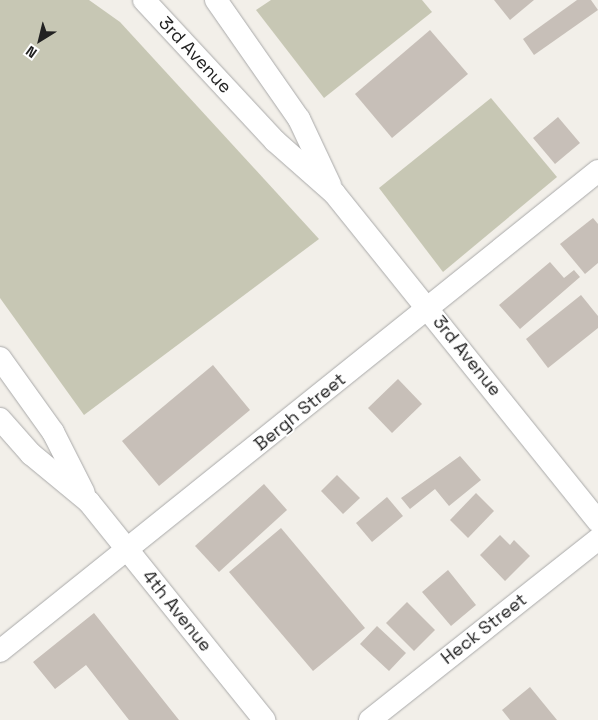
<!DOCTYPE html>
<html>
<head>
<meta charset="utf-8">
<style>
  body { margin:0 }
  #map { position:relative; width:598px; height:720px; overflow:hidden; background:#f2efe9; font-family:"Space Grotesk",sans-serif }
  div>[style] { position:absolute }
  [style*='--x'] { left:calc(var(--x)*1px); top:calc(var(--y)*1px); width:calc(var(--w)*1px); rotate:calc(var(--a)*1deg) }
  .construction>* { inset:0; background:#c7c7b4 }
  .building>* { inset:0; background:#c7bfb8 }
  .roads { filter:drop-shadow(0 0 1px #a9a9a9) drop-shadow(0 0 1px #a9a9a9) }
  .street>* { height:22px; margin:-11px; padding:0 11px; transform-origin:11px; border-radius:11px; background:#fff }
  span { translate:-50% -50%; white-space:nowrap; text-align:center; line-height:1.15; -webkit-text-stroke:4px #fff; paint-order:stroke }
  .street-label { font-size:18px; color:#222 }
  .north { position:absolute; left:15px; top:15px; width:50px; height:50px; -webkit-text-stroke:4px #fff; paint-order:stroke; rotate:216deg; font-size:14px; font-weight:700; line-height:20px; text-align:center; color:#222 }
  .north::after { content:''; display:block; margin:auto; width:18px; height:22px; background:#222; clip-path:polygon(50% 0,100% 100%,50% 72%,0 100%) }
</style>
</head>
<body>
<div id="map">
  <div class="construction">
    <i style="clip-path:polygon(0 0,89px 0,120px 22px,319px 239px,84px 415px,0 298px)"></i>
    <i style="clip-path:polygon(271px 0,422px 0,432px 12px,324px 98px,256px 10px)"></i>
    <i style="clip-path:polygon(491px 98px,557px 177px,443px 272px,379px 188px)"></i>
  </div>
  <div class="building">
    <i style="clip-path:polygon(494px 0,534px 0,510px 20px)"></i>
    <i style="clip-path:polygon(577px 0,591px 0,598px 10px,534px 55px,523px 39px)"></i>
    <i style="clip-path:polygon(430px 30px,468px 74px,392px 138px,355px 94px)"></i>
    <i style="clip-path:polygon(558px 117px,580px 143px,555px 164px,533px 138px)"></i>
    <i style="clip-path:polygon(593px 218px,598px 224px,598px 263px,585px 274px,560px 244px)"></i>
    <i style="clip-path:polygon(550px 262px,564px 278px,574px 270px,580px 277px,520px 329px,499px 305px)"></i>
    <i style="clip-path:polygon(581px 295px,598px 316px,598px 328px,548px 368px,526px 339px)"></i>
    <i style="clip-path:polygon(213px 365px,250px 410px,159px 486px,122px 441px)"></i>
    <i style="clip-path:polygon(398px 379px,422px 404px,392px 433px,368px 408px)"></i>
    <i style="clip-path:polygon(460px 456px,481px 480px,449px 506px,435px 489px,410px 509px,401px 498px)"></i>
    <i style="clip-path:polygon(337px 475px,360px 498px,343px 514px,321px 491px)"></i>
    <i style="clip-path:polygon(264px 484px,287px 510px,219px 572px,195px 546px)"></i>
    <i style="clip-path:polygon(476px 493px,494px 511px,468px 538px,450px 520px)"></i>
    <i style="clip-path:polygon(387px 497px,403px 516px,372px 542px,356px 523px)"></i>
    <i style="clip-path:polygon(281px 528px,365px 628px,313px 671px,229px 572px)"></i>
    <i style="clip-path:polygon(500px 535px,510px 545px,514px 540px,530px 556px,505px 581px,480px 555px)"></i>
    <i style="clip-path:polygon(448px 570px,476px 605px,451px 626px,422px 592px)"></i>
    <i style="clip-path:polygon(407px 602px,435px 630px,414px 651px,386px 623px)"></i>
    <i style="clip-path:polygon(94px 613px,179px 720px,129px 720px,86px 665px,55px 689px,33px 662px)"></i>
    <i style="clip-path:polygon(377px 626px,406px 653px,389px 671px,360px 644px)"></i>
    <i style="clip-path:polygon(530px 687px,557px 720px,510px 720px,502px 710px)"></i>
  </div>
  <div class="roads">
    <div class="street">
      <i style="--x:144;--y:0;--w:192;--a:47.1"></i>
      <i style="--x:275;--y:141;--w:79;--a:41.4"></i>
      <i style="--x:334;--y:193;--w:421;--a:51.2"></i>
      <i style="--x:216;--y:0;--w:145;--a:55.1"></i>
      <i style="--x:299;--y:119;--w:73;--a:64.8"></i>
      <i style="--x:0;--y:358;--w:91;--a:54.4"></i>
      <i style="--x:53;--y:432;--w:68;--a:63.1"></i>
      <i style="--x:0;--y:419;--w:47;--a:48.5"></i>
      <i style="--x:31;--y:454;--w:75;--a:39.6"></i>
      <i style="--x:89;--y:502;--w:280;--a:51.2"></i>
      <i style="--x:0;--y:651;--w:767;--a:-38.75"></i>
      <i style="--x:370;--y:720;--w:291;--a:-38.4"></i>
    </div>
  </div>
  <div class="street-label">
    <span style="left:195px;top:55px;rotate:47deg">3rd Avenue</span>
    <span style="left:467px;top:356px;rotate:51deg">3rd Avenue</span>
    <span style="left:300px;top:412px;rotate:-39deg">Bergh Street</span>
    <span style="left:177px;top:611px;rotate:51deg">4th Avenue</span>
    <span style="left:484px;top:629px;rotate:-38deg">Heck Street</span>
  </div>
  <div class="north">N</div>
</div>
</body>
</html>
